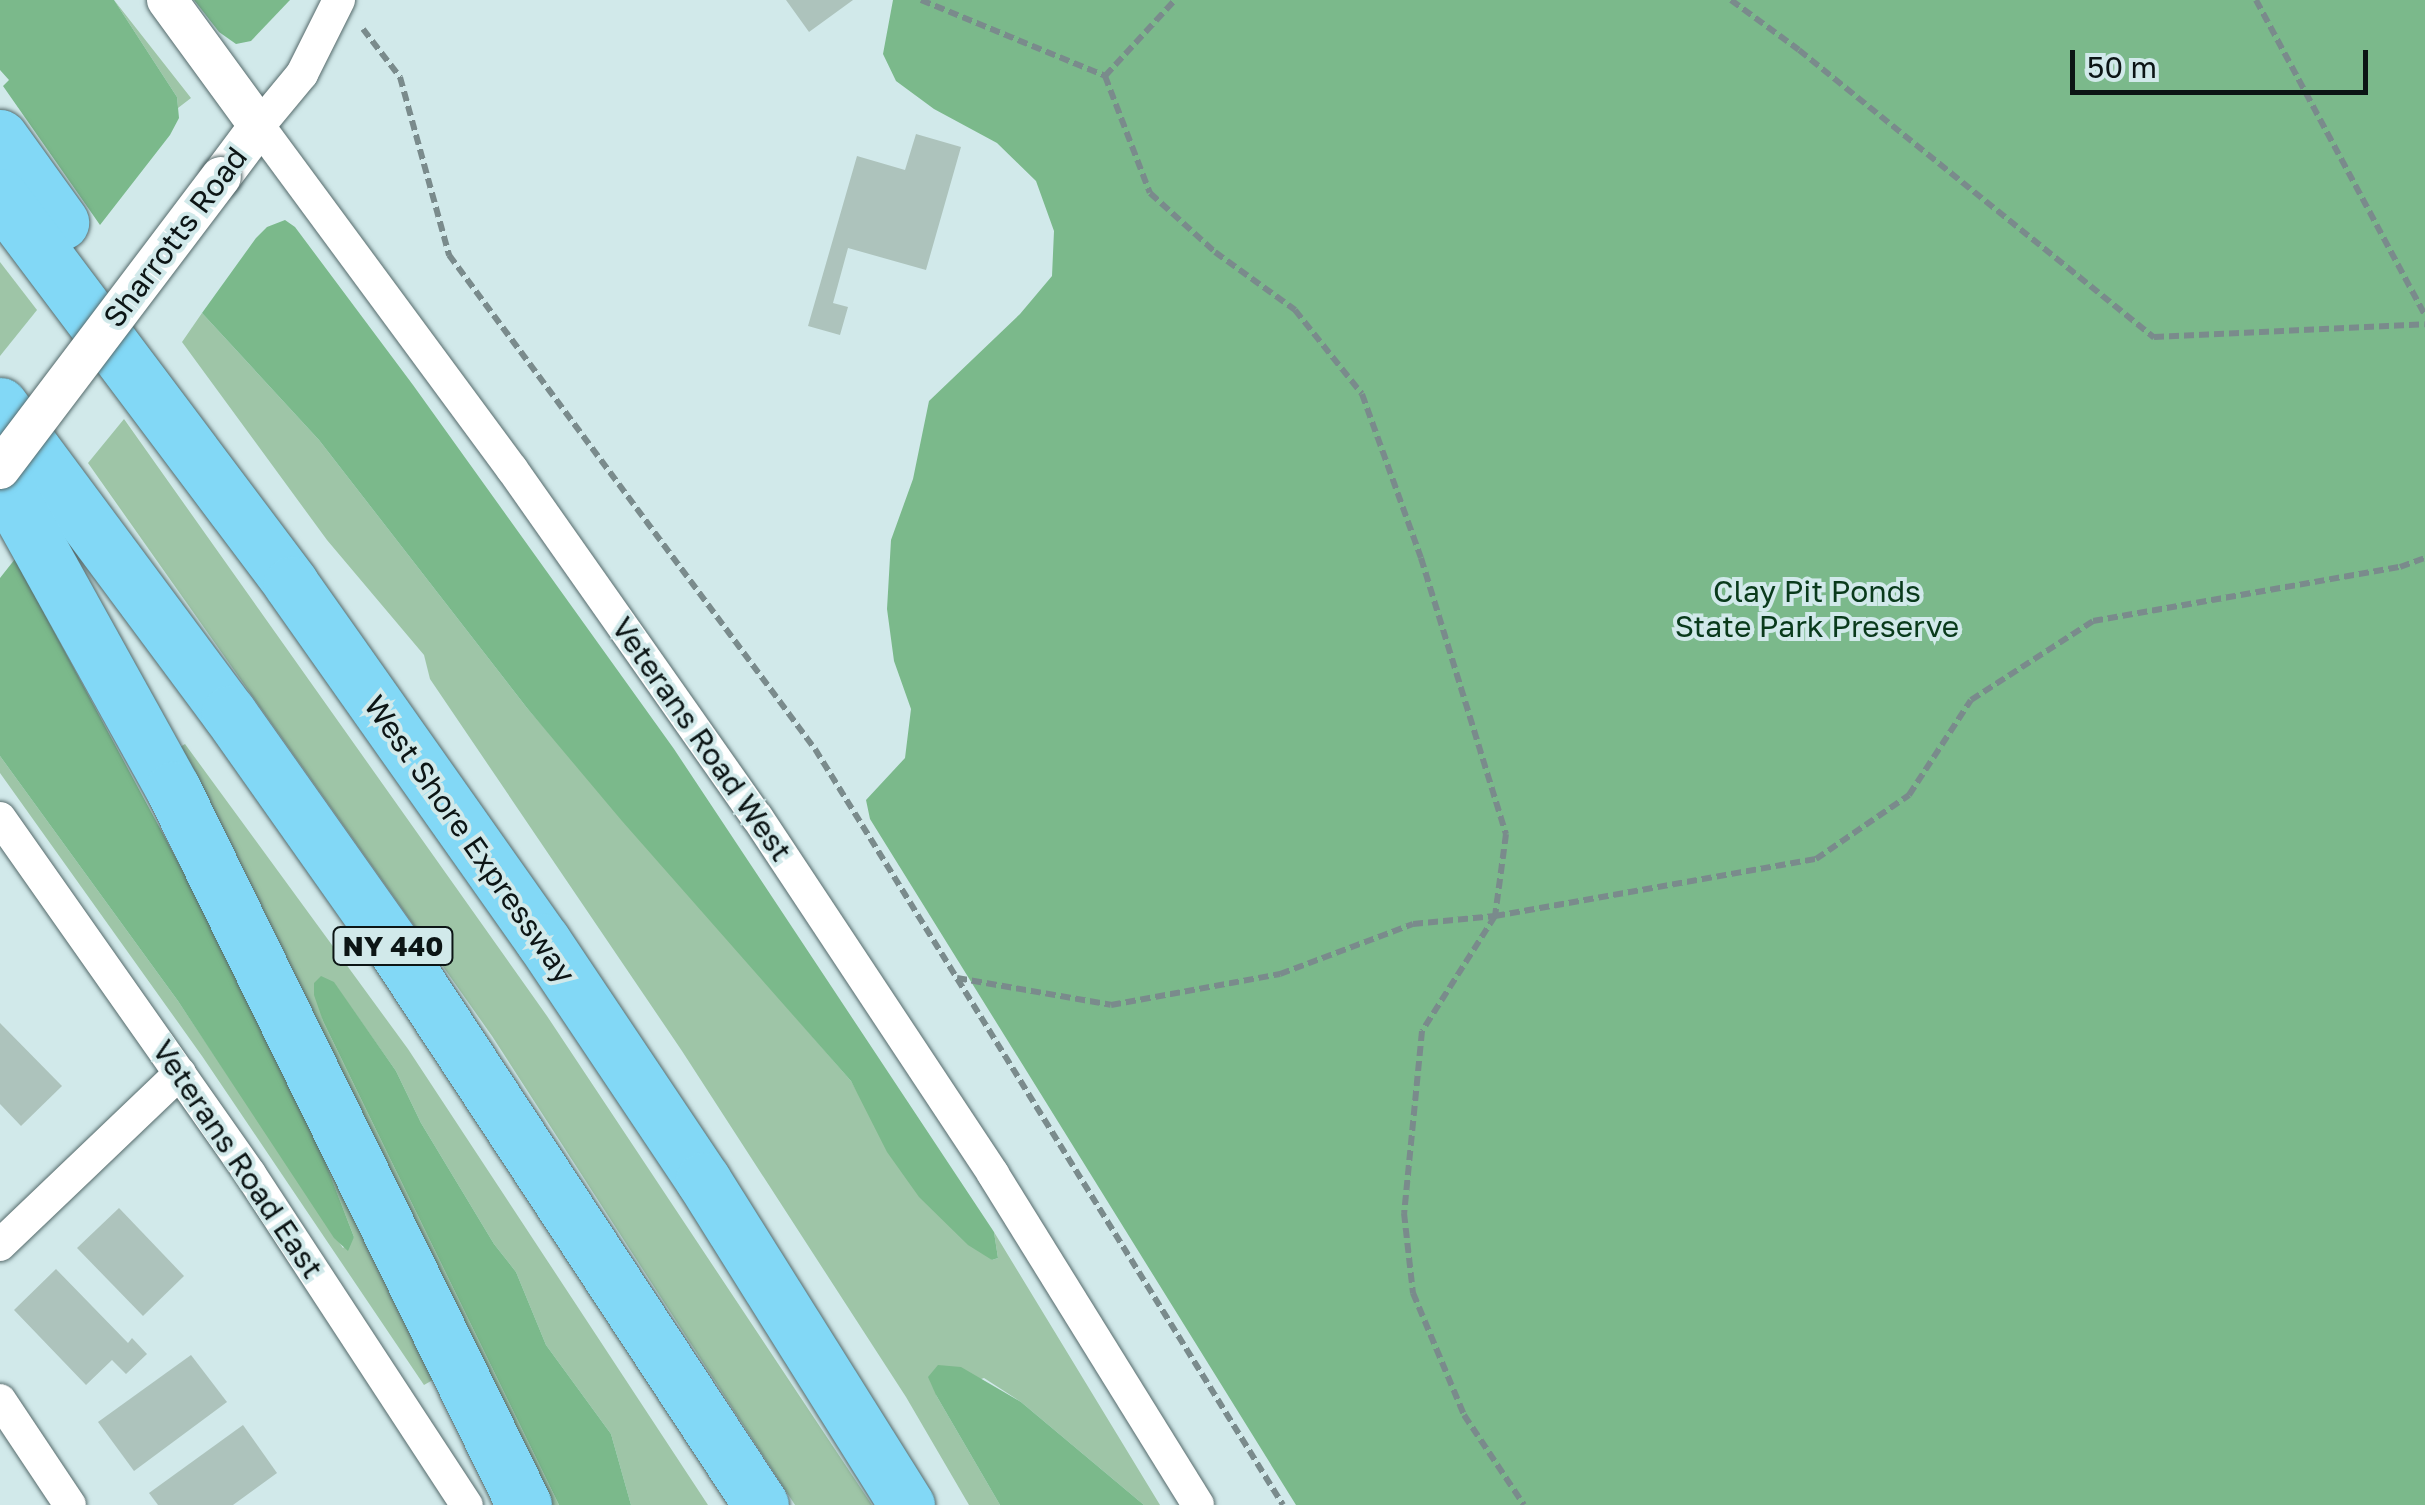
<!DOCTYPE html>
<html>
<head>
<meta charset="utf-8">
<style>
	body { margin:0 }
	#map { position:relative; width:2425px; height:1505px; overflow:hidden; background:#d1e9ea; font-family:"Golos Text",sans-serif }
	div>[style] { position:absolute }
	.green>* { inset:0; background:#9ec5a7 }
	.forest>* { inset:0; background:#7bb98b }
	.building>* { inset:0; background:#adc3bc }
	.path>* { height:6px; margin-top:-3px; transform-origin:0; background:repeating-linear-gradient(90deg,#7a8b8c 0 10px,transparent 0 15px) }
	.roads { filter:drop-shadow(0 0 2px #556a6b) drop-shadow(0 0 2px #556a6b) }
	.minor>* { height:32px; margin:-16px; padding:0 16px; transform-origin:16px; border-radius:16px; background:#fff }
	.tertiary>* { height:40px; margin:-20px; padding:0 20px; transform-origin:20px; border-radius:20px; background:#fff }
	.motorway>* { height:55px; margin:-27.5px; padding:0 27.5px; transform-origin:27.5px; border-radius:27.5px; background:#82d8f6 }
	.bridges { filter:drop-shadow(0 0 2px #556a6b) drop-shadow(0 0 2px #556a6b) }
	.tertiary-bridge>* { height:40px; margin:-20px; padding:0 20px; transform-origin:20px; border-radius:20px; background:#fff }
	span { translate:-50% -50%; white-space:nowrap; text-align:center; line-height:1.15; -webkit-text-stroke:8px #d1e9ea; paint-order:stroke }
	.shield-label span { padding:2px 8px; background:#d1e9ea; border:2px solid; border-radius:8px; -webkit-text-stroke-width:0 }
	.shield-label { font-size:28px; color:#0c1515; font-weight:700 }
	.street-label { font-size:30px; color:#0c1515 }
	.park-label { font-size:30px; color:#093a1b }
	.scale { position:absolute; left:2070px; top:50px; width:298px; height:45px; box-sizing:border-box; border:5px solid #0c1515; border-top:0; padding-left:12px; font-size:30px; line-height:35px; white-space:nowrap; color:#0c1515; -webkit-text-stroke:8px #d1e9ea; paint-order:stroke }
</style>
</head>
<body>
<div id="map">
	<div class="green">
		<div style="clip-path:polygon(114px 0,191px 98px,178px 108px,177px 97px)"></div>
		<div style="clip-path:polygon(0 262px,37px 310px,0 356px)"></div>
		<div style="clip-path:polygon(202px 313px,319px 440px,527px 708px,851px 1081px,868px 1111px,992px 1260px,998px 1258px,994px 1232px,1160px 1505px,1144px 1505px,1021px 1402px,984px 1378px,936px 1395px,1000px 1505px,969px 1505px,906px 1397px,682px 1051px,430px 679px,424px 655px,327px 540px,182px 342px)"></div>
		<div style="clip-path:polygon(124px 419px,547px 1016px,872px 1505px,795px 1505px,492px 1036px,88px 463px)"></div>
		<div style="clip-path:polygon(185px 744px,408px 1049px,708px 1505px,631px 1505px,611px 1434px,546px 1345px,516px 1272px,494px 1244px,421px 1123px,396px 1071px,334px 983px,314px 983px,323px 1021px,559px 1505px,543px 1505px,180px 747px)"></div>
		<div style="clip-path:polygon(0 756px,178px 1001px,343px 1248px,354px 1237px,288px 1067px,438px 1377px,424px 1385px,202px 1056px,0 773px)"></div>
	</div>
	<div class="forest">
		<div style="clip-path:polygon(0 0,114px 0,177px 97px,179px 118px,170px 135px,100px 225px,3px 86px,9px 80px,0 70px)"></div>
		<div style="clip-path:polygon(194px 0,290px 0,251px 41px,236px 44px,219px 32px)"></div>
		<div style="clip-path:polygon(893px 0,2425px 0,2425px 1505px,1296px 1505px,870px 819px,866px 800px,905px 758px,911px 709px,894px 661px,887px 609px,891px 540px,913px 479px,929px 401px,1020px 314px,1052px 276px,1054px 231px,1036px 181px,997px 143px,934px 109px,896px 81px,883px 54px)"></div>
		<div style="clip-path:polygon(285px 220px,295px 227px,413px 385px,674px 749px,994px 1232px,998px 1258px,992px 1260px,968px 1245px,919px 1197px,887px 1152px,851px 1081px,622px 821px,527px 708px,319px 440px,202px 313px,256px 238px,267px 227px)"></div>
		<div style="clip-path:polygon(15px 559px,288px 1066px,354px 1237px,348px 1251px,334px 1238px,178px 1001px,0 756px,0 578px)"></div>
		<div style="clip-path:polygon(321px 976px,334px 982px,396px 1071px,421px 1123px,494px 1244px,516px 1272px,546px 1345px,611px 1434px,631px 1505px,559px 1505px,323px 1021px,314px 995px,314px 983px)"></div>
		<div style="clip-path:polygon(938px 1365px,961px 1367px,1021px 1402px,1144px 1505px,1000px 1505px,936px 1395px,928px 1377px)"></div>
	</div>
	<div class="building">
		<div style="clip-path:polygon(786px 0,853px 0,809px 32px)"></div>
		<div style="clip-path:polygon(916px 134px,961px 147px,926px 270px,848px 248px,833px 303px,848px 307px,840px 335px,808px 326px,857px 156px,905px 170px)"></div>
		<div style="clip-path:polygon(0 1023px,62px 1086px,21px 1126px,0 1104px)"></div>
		<div style="clip-path:polygon(119px 1208px,184px 1276px,143px 1316px,77px 1248px)"></div>
		<div style="clip-path:polygon(56px 1269px,128px 1343px,132px 1338px,147px 1354px,126px 1374px,112px 1360px,86px 1385px,14px 1310px)"></div>
		<div style="clip-path:polygon(191px 1355px,227px 1402px,134px 1471px,98px 1422px)"></div>
		<div style="clip-path:polygon(243px 1425px,277px 1473px,233px 1505px,158px 1505px,149px 1493px)"></div>
	</div>
	<div class="path">
		<div style="left:921px;top:0;width:199px;rotate:22.4deg"></div>
		<div style="left:1105px;top:76px;width:103px;rotate:-47.4deg"></div>
		<div style="left:1731px;top:0;width:84px;rotate:36.3deg"></div>
		<div style="left:1799px;top:50px;width:457px;rotate:39deg"></div>
		<div style="left:2154px;top:337px;width:271px;rotate:-2.7deg"></div>
		<div style="left:2256px;top:0;width:357px;rotate:61.8deg"></div>
		<div style="left:363px;top:29px;width:61px;rotate:52.4deg"></div>
		<div style="left:400px;top:77px;width:185px;rotate:74.6deg"></div>
		<div style="left:449px;top:255px;width:615px;rotate:53.47deg"></div>
		<div style="left:815px;top:749px;width:889px;rotate:58.24deg"></div>
		<div style="left:1105px;top:76px;width:125px;rotate:69deg"></div>
		<div style="left:1150px;top:193px;width:88px;rotate:42.2deg"></div>
		<div style="left:1215px;top:252px;width:99px;rotate:35.9deg"></div>
		<div style="left:1295px;top:310px;width:107px;rotate:51.4deg"></div>
		<div style="left:1362px;top:394px;width:174px;rotate:70.2deg"></div>
		<div style="left:1421px;top:558px;width:289px;rotate:72.9deg"></div>
		<div style="left:1506px;top:834px;width:83px;rotate:97.6deg"></div>
		<div style="left:1495px;top:916px;width:136px;rotate:122.4deg"></div>
		<div style="left:1422px;top:1031px;width:183px;rotate:95.6deg"></div>
		<div style="left:1404px;top:1213px;width:81px;rotate:83.6deg"></div>
		<div style="left:1413px;top:1293px;width:132px;rotate:67.3deg"></div>
		<div style="left:1464px;top:1415px;width:108px;rotate:56.3deg"></div>
		<div style="left:957px;top:978px;width:156px;rotate:9.9deg"></div>
		<div style="left:1111px;top:1005px;width:172px;rotate:-10.4deg"></div>
		<div style="left:1280px;top:974px;width:142px;rotate:-20.6deg"></div>
		<div style="left:1413px;top:924px;width:82px;rotate:-5.6deg"></div>
		<div style="left:1495px;top:916px;width:326px;rotate:-10.1deg"></div>
		<div style="left:1816px;top:859px;width:113px;rotate:-34.5deg"></div>
		<div style="left:1909px;top:795px;width:113px;rotate:-56.9deg"></div>
		<div style="left:1971px;top:700px;width:145px;rotate:-32.9deg"></div>
		<div style="left:2093px;top:621px;width:312px;rotate:-10deg"></div>
		<div style="left:2400px;top:567px;width:27px;rotate:-20deg"></div>
	</div>
	<div class="roads">
		<div class="minor">
			<div style="left:339px;top:0;width:83px;rotate:116.6deg"></div>
			<div style="left:302px;top:74px;width:67px;rotate:129.6deg"></div>
			<div style="left:259px;top:126px;width:426px;rotate:53.6deg"></div>
			<div style="left:512px;top:469px;width:426px;rotate:54.9deg"></div>
			<div style="left:757px;top:817px;width:428px;rotate:56.5deg"></div>
			<div style="left:993px;top:1174px;width:389px;rotate:58.2deg"></div>
			<div style="left:0;top:818px;width:435px;rotate:54.9deg"></div>
			<div style="left:250px;top:1174px;width:396px;rotate:56.8deg"></div>
			<div style="left:0;top:1245px;width:249px;rotate:-43.7deg"></div>
			<div style="left:0;top:1400px;width:126px;rotate:56.3deg"></div>
		</div>
		<div class="tertiary">
			<div style="left:167px;top:0;width:156px;rotate:53.9deg"></div>
			<div style="left:259px;top:126px;width:64px;rotate:126.7deg"></div>
		</div>
		<div class="motorway">
			<div style="left:0;top:137px;width:105px;rotate:54.3deg"></div>
			<div style="left:0;top:196px;width:485px;rotate:53.1deg"></div>
			<div style="left:291px;top:584px;width:437px;rotate:54.8deg"></div>
			<div style="left:543px;top:941px;width:288px;rotate:56.2deg"></div>
			<div style="left:703px;top:1180px;width:384px;rotate:57.9deg"></div>
			<div style="left:0;top:405px;width:384px;rotate:53.4deg"></div>
			<div style="left:229px;top:713px;width:290px;rotate:54.8deg"></div>
			<div style="left:396px;top:950px;width:664px;rotate:56.67deg"></div>
			<div style="left:0;top:477px;width:357px;rotate:61deg"></div>
			<div style="left:173px;top:789px;width:797px;rotate:63.88deg"></div>
		</div>
	</div>
	<div class="bridges">
		<div class="tertiary-bridge">
			<div style="left:0;top:469px;width:366px;rotate:-52.9deg"></div>
		</div>
	</div>
	<div class="shield-label">
		<span style="left:393px;top:946px">NY 440</span>
	</div>
	<div class="street-label">
		<span style="left:175px;top:237px;rotate:-53deg">Sharrotts Road</span>
		<span style="left:702px;top:739px;rotate:55deg">Veterans Road West</span>
		<span style="left:470px;top:839px;rotate:55deg">West Shore Expressway</span>
		<span style="left:238px;top:1159px;rotate:56deg">Veterans Road East</span>
	</div>
	<div class="park-label">
		<span style="left:1817px;top:608px">Clay Pit Ponds<br>State Park Preserve</span>
	</div>
	<div class="scale">50 m</div>
</div>
</body>
</html>
